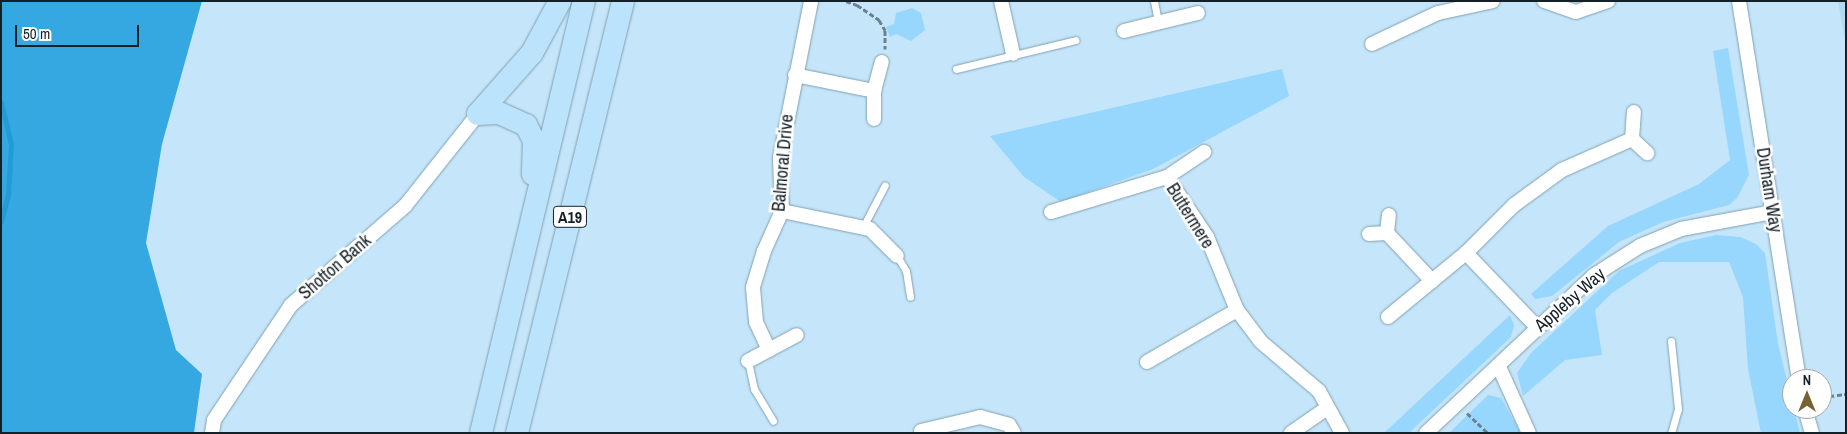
<!DOCTYPE html>
<html>
<head>
<meta charset="utf-8">
<style>
	body { margin:0 }
	#map { position:relative; width:1847px; height:434px; overflow:hidden; background:#c5e6fa; font-family:"Archivo Narrow",sans-serif }
	div>[style] { position:absolute }
	.built>* { inset:0; background:#b2daf3 }
	.green>* { inset:0; background:#97d6fd }
	.forest>* { inset:0; background:#36a8e1 }
	.stream>* { height:5px; margin:-2.5px; padding:0 2.5px; transform-origin:2.5px; border-radius:2.5px; background:#239bd3 }
	.path>* { height:3px; margin-top:-1.5px; transform-origin:0; background:repeating-linear-gradient(90deg,#6b818e 0 5px,transparent 0 7.5px) }
	.roads { filter:drop-shadow(0 0 1px #81a0b2) drop-shadow(0 0 1px #81a0b2) }
	.service>* { height:7px; margin:-3.5px; padding:0 3.5px; transform-origin:3.5px; border-radius:3.5px; background:#fff }
	.minor>* { height:14px; margin:-7px; padding:0 7px; transform-origin:7px; border-radius:7px; background:#fff }
	.trunk>* { height:22px; margin:-11px; padding:0 11px; transform-origin:11px; border-radius:11px; background:#bbe4fc }
	span { translate:-50% -50%; white-space:nowrap; text-align:center; line-height:1.15; -webkit-text-stroke:5px #fff; paint-order:stroke }
	.shield-label span { padding:1px 4px; background:#fff; border:1px solid; border-radius:4px; -webkit-text-stroke-width:0 }
	.shield-label { font-size:16px; color:#142027; font-weight:700 }
	.street-label { font-size:18px; color:#142027 }
	.frame { position:absolute; inset:0; border:2px solid #142027; pointer-events:none }
	.north { position:absolute; left:1782px; top:369px; width:50px; height:50px; box-sizing:border-box; background:#fff; border:1px solid #a1a6a9; border-radius:50%; rotate:0deg; font-size:14px; font-weight:700; line-height:20px; text-align:center; color:#142027 }
	.north::after { content:''; display:block; margin:auto; width:18px; height:22px; background:#786232; clip-path:polygon(50% 0,100% 100%,50% 72%,0 100%) }
	.scale { position:absolute; left:15px; top:25px; width:124px; height:22px; box-sizing:border-box; border:2px solid #142027; border-top:0; padding-left:6px; font-size:15px; line-height:18px; white-space:nowrap; color:#142027; -webkit-text-stroke:4px #fff; paint-order:stroke }
</style>
</head>
<body>
<div id="map">
	<div class="built">
		<div style="clip-path:polygon(1838px 1px,1846px 1px,1846px 47px)"></div>
	</div>
	<div class="green">
		<div style="clip-path:polygon(912px 8px,921px 13px,925px 30px,911px 41px,896px 34px,890px 37px,886px 27px,894px 24px,896px 13px)"></div>
		<div style="clip-path:polygon(1728px 48px,1749px 175px,1737px 198px,1729px 205px,1663px 222px,1619px 242px,1552px 296px,1535px 299px,1531px 294px,1608px 226px,1699px 184px,1730px 160px,1713px 51px)"></div>
		<div style="clip-path:polygon(1282px 69px,1289px 96px,1153px 169px,1061px 202px,1024px 177px,990px 136px)"></div>
		<div style="clip-path:polygon(1716px 235px,1740px 237px,1756px 244px,1765px 253px,1778px 344px,1800px 433px,1761px 433px,1748px 369px,1743px 297px,1729px 262px,1659px 262px,1612px 293px,1595px 310px,1602px 355px,1565px 360px,1523px 396px,1517px 373px,1531px 353px,1619px 271px,1680px 243px)"></div>
		<div style="clip-path:polygon(1510px 315px,1514px 325px,1511px 337px,1409px 433px,1384px 433px)"></div>
		<div style="clip-path:polygon(1488px 395px,1501px 398px,1521px 433px,1449px 433px)"></div>
	</div>
	<div class="forest">
		<div style="clip-path:polygon(1px 1px,202px 1px,162px 144px,146px 243px,176px 350px,202px 374px,194px 433px,1px 433px)"></div>
	</div>
	<div class="stream">
		<div style="left:1px;top:102px;width:43px;rotate:76.6deg"></div>
		<div style="left:11px;top:144px;width:51px;rotate:93.4deg"></div>
		<div style="left:8px;top:195px;width:28px;rotate:105deg"></div>
	</div>
	<div class="path">
		<div style="left:846px;top:1px;width:12px;rotate:20deg"></div>
		<div style="left:857px;top:5px;width:27px;rotate:34deg"></div>
		<div style="left:879px;top:20px;width:12px;rotate:59deg"></div>
		<div style="left:885px;top:30px;width:19px;rotate:90deg"></div>
		<div style="left:1822px;top:397px;width:24px;rotate:-7deg"></div>
		<div style="left:1467px;top:413px;width:29px;rotate:44deg"></div>
	</div>
	<div class="roads">
		<div class="service">
			<div style="left:1154px;top:1px;width:21px;rotate:79deg"></div>
			<div style="left:956px;top:69px;width:123px;rotate:-13.6deg"></div>
			<div style="left:863px;top:227px;width:47px;rotate:-62.4deg"></div>
			<div style="left:897px;top:256px;width:17px;rotate:59deg"></div>
			<div style="left:906px;top:271px;width:26px;rotate:81deg"></div>
			<div style="left:1671px;top:341px;width:68px;rotate:84.1deg"></div>
			<div style="left:1678px;top:409px;width:25px;rotate:106deg"></div>
			<div style="left:748px;top:361px;width:29px;rotate:78deg"></div>
			<div style="left:754px;top:389px;width:37px;rotate:59deg"></div>
		</div>
		<div class="minor">
			<div style="left:1001px;top:1px;width:54px;rotate:77.2deg"></div>
			<div style="left:1544px;top:1px;width:34px;rotate:19deg"></div>
			<div style="left:1576px;top:12px;width:34px;rotate:-19deg"></div>
			<div style="left:1739px;top:1px;width:383px;rotate:81deg"></div>
			<div style="left:1124px;top:31px;width:76px;rotate:-13.7deg"></div>
			<div style="left:1372px;top:44px;width:73px;rotate:-25.2deg"></div>
			<div style="left:1438px;top:13px;width:56px;rotate:-12.3deg"></div>
			<div style="left:795px;top:75px;width:81px;rotate:11.4deg"></div>
			<div style="left:874px;top:119px;width:28px;rotate:-90deg"></div>
			<div style="left:874px;top:91px;width:30px;rotate:-75deg"></div>
			<div style="left:1632px;top:139px;width:21px;rotate:43deg"></div>
			<div style="left:1167px;top:177px;width:45px;rotate:-34deg"></div>
			<div style="left:782px;top:211px;width:90px;rotate:11.6deg"></div>
			<div style="left:870px;top:229px;width:38px;rotate:45deg"></div>
			<div style="left:1051px;top:212px;width:121px;rotate:-16.8deg"></div>
			<div style="left:1167px;top:177px;width:72px;rotate:56.3deg"></div>
			<div style="left:1207px;top:237px;width:79px;rotate:67.7deg"></div>
			<div style="left:1237px;top:310px;width:39px;rotate:53deg"></div>
			<div style="left:1260px;top:341px;width:77px;rotate:40.3deg"></div>
			<div style="left:1319px;top:391px;width:48px;rotate:61.3deg"></div>
			<div style="left:1387px;top:233px;width:18px;rotate:-84deg"></div>
			<div style="left:1369px;top:234px;width:18px;rotate:-3deg"></div>
			<div style="left:1387px;top:233px;width:66px;rotate:46.8deg"></div>
			<div style="left:1466px;top:253px;width:103px;rotate:46.2deg"></div>
			<div style="left:1388px;top:317px;width:101px;rotate:-39.4deg"></div>
			<div style="left:1466px;top:253px;width:68px;rotate:-45deg"></div>
			<div style="left:1514px;top:205px;width:59px;rotate:-36.1deg"></div>
			<div style="left:1562px;top:170px;width:77px;rotate:-23.9deg"></div>
			<div style="left:1632px;top:139px;width:27px;rotate:-86deg"></div>
			<div style="left:769px;top:350px;width:31px;rotate:-115deg"></div>
			<div style="left:756px;top:322px;width:35px;rotate:-95deg"></div>
			<div style="left:753px;top:287px;width:38px;rotate:-73deg"></div>
			<div style="left:764px;top:251px;width:44px;rotate:-65.8deg"></div>
			<div style="left:782px;top:211px;width:53px;rotate:-92.2deg"></div>
			<div style="left:780px;top:158px;width:160px;rotate:-78.8deg"></div>
			<div style="left:748px;top:361px;width:55px;rotate:-28deg"></div>
			<div style="left:1147px;top:362px;width:104px;rotate:-30deg"></div>
			<div style="left:1499px;top:367px;width:72px;rotate:65.6deg"></div>
			<div style="left:1805px;top:409px;width:25px;rotate:74deg"></div>
			<div style="left:921px;top:431px;width:61px;rotate:-13.3deg"></div>
			<div style="left:980px;top:417px;width:30px;rotate:15deg"></div>
			<div style="left:1009px;top:425px;width:9px;rotate:58deg"></div>
			<div style="left:212px;top:433px;width:13px;rotate:-81deg"></div>
			<div style="left:214px;top:420px;width:138px;rotate:-56.2deg"></div>
			<div style="left:291px;top:305px;width:151px;rotate:-41deg"></div>
			<div style="left:405px;top:206px;width:117px;rotate:-51.6deg"></div>
			<div style="left:1291px;top:433px;width:44px;rotate:-34.8deg"></div>
			<div style="left:1426px;top:433px;width:229px;rotate:-43.2deg"></div>
			<div style="left:1593px;top:276px;width:56px;rotate:-32.6deg"></div>
			<div style="left:1640px;top:246px;width:44px;rotate:-22.5deg"></div>
			<div style="left:1681px;top:229px;width:94px;rotate:-10.5deg"></div>
		</div>
		<div class="trunk">
			<div style="left:478px;top:114px;width:21px;rotate:-3deg"></div>
			<div style="left:499px;top:113px;width:30px;rotate:24deg"></div>
			<div style="left:526px;top:125px;width:18px;rotate:63deg"></div>
			<div style="left:534px;top:141px;width:33px;rotate:92deg"></div>
			<div style="left:478px;top:114px;width:81px;rotate:-48.5deg"></div>
			<div style="left:532px;top:53px;width:59px;rotate:-61.7deg"></div>
			<div style="left:481px;top:433px;width:444px;rotate:-76.6deg"></div>
			<div style="left:517px;top:433px;width:445px;rotate:-76.2deg"></div>
		</div>
	</div>
	<div class="shield-label">
		<span style="left:570px;top:217px">A19</span>
	</div>
	<div class="street-label">
		<span style="left:783px;top:163px;rotate:-85deg">Balmoral Drive</span>
		<span style="left:1769px;top:190px;rotate:81deg">Durham Way</span>
		<span style="left:1190px;top:216px;rotate:58deg">Buttermere</span>
		<span style="left:335px;top:267px;rotate:-41deg">Shotton Bank</span>
		<span style="left:1570px;top:300px;rotate:-41deg">Appleby Way</span>
	</div>
	<div class="frame"></div>
	<div class="north">N</div>
	<div class="scale">50 m</div>
</div>
</body>
</html>
